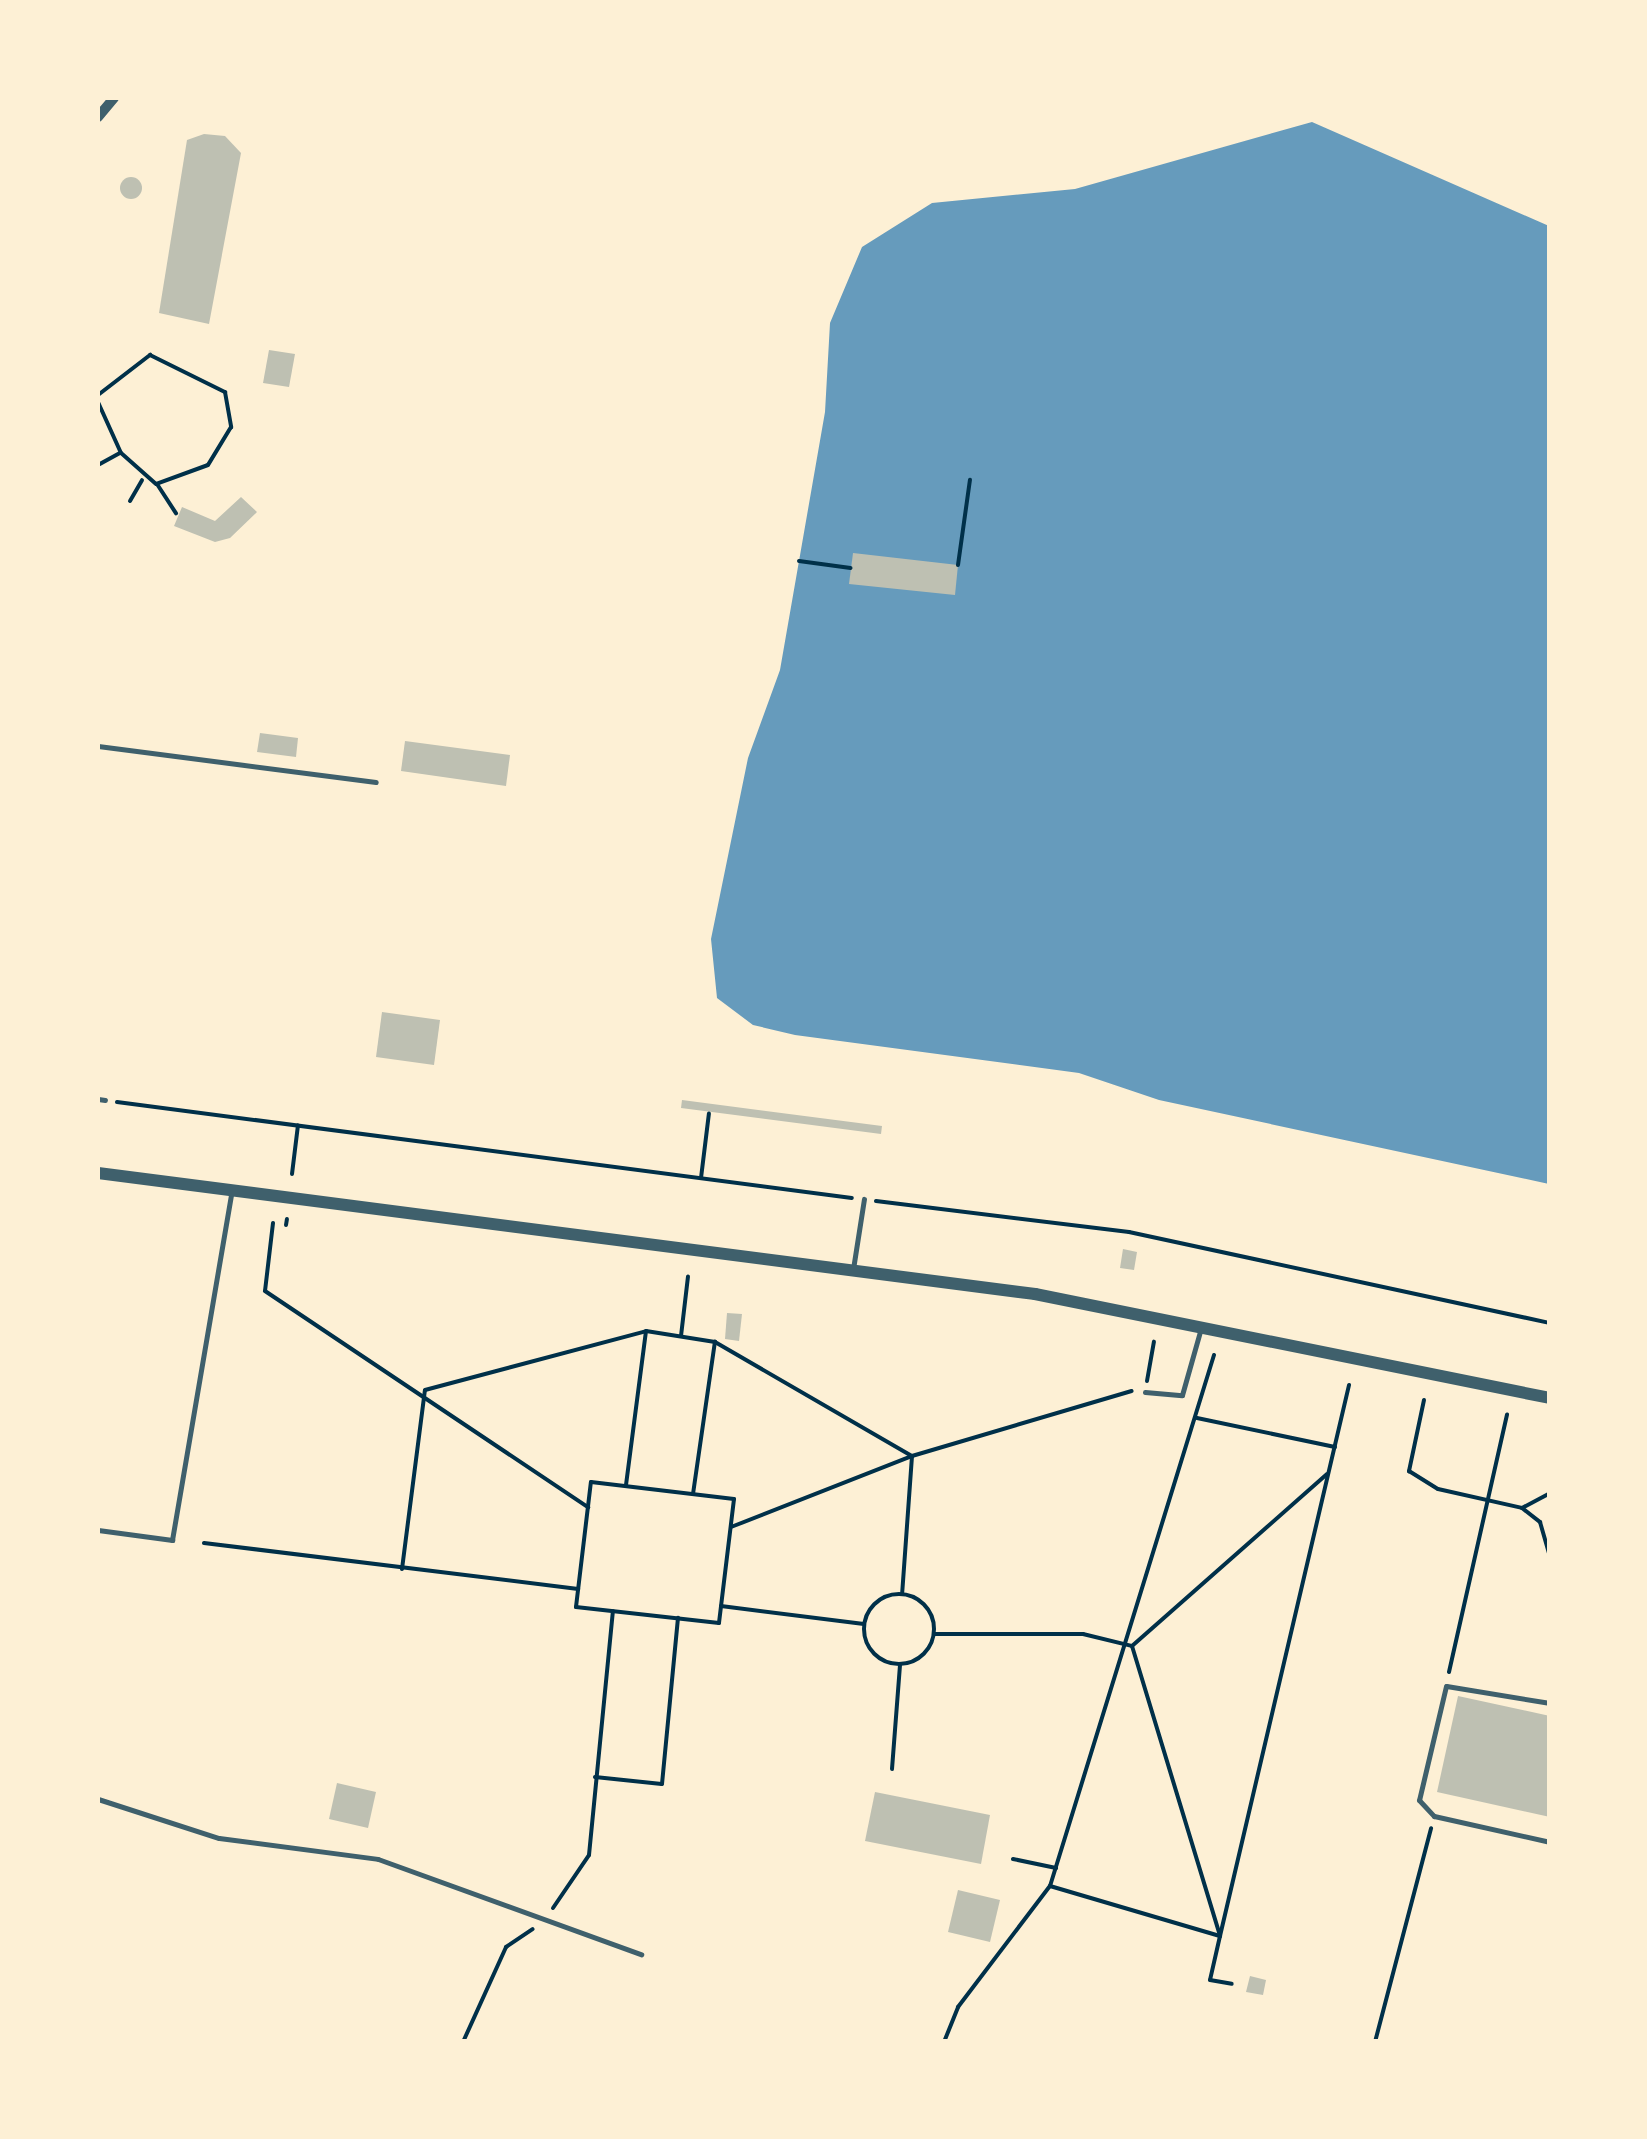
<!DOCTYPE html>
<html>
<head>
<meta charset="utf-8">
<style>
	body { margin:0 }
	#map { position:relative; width:1647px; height:2139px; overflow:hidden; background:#fdf0d5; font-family:"IBM Plex Sans",sans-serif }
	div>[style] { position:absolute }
	.water>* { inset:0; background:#669bbc }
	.building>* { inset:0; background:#bec0b2 }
	.round { border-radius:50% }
	.path>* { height:4px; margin:-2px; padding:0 2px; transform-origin:2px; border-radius:2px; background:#003049 }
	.path>.ring { margin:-2px; padding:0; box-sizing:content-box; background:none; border:4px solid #003049; border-radius:50% }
	.service>* { height:5px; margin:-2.5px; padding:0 2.5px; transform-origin:2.5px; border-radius:2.5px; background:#3f606c }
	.minor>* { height:10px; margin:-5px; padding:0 5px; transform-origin:5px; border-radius:5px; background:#3f606c }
	.tertiary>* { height:12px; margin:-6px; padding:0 6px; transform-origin:6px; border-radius:6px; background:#3f606c }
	span { translate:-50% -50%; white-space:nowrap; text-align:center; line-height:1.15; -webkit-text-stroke:8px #fdf0d5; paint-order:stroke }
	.frame { position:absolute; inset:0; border:100px solid #fdf0d5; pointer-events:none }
</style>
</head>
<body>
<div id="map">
	<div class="water">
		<div style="clip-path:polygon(1312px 122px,1549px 226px,1549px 1184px,1159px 1100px,1079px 1073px,795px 1035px,753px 1025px,717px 998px,711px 939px,748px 758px,780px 670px,825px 412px,830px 323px,862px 247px,932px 203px,1075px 189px)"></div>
	</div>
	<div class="building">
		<div style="clip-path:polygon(204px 134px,225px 136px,241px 153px,209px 324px,159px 313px,187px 140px)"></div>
		<div class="round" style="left:120px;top:177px;width:22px;height:22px"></div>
		<div style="clip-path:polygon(269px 350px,295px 354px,289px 387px,263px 383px)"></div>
		<div style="clip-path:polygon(241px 497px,257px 512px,230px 538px,215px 542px,174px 526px,182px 507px,215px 521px)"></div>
		<div style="clip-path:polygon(853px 553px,958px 565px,955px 595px,849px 584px)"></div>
		<div style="clip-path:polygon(260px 733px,298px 738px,296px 757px,257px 752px)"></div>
		<div style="clip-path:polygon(405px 741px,510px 755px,506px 786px,401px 771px)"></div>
		<div style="clip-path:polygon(382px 1012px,440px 1020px,434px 1065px,376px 1057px)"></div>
		<div style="clip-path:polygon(682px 1100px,882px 1126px,881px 1134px,681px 1108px)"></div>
		<div style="clip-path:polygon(1123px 1249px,1137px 1252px,1134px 1270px,1120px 1268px)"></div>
		<div style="clip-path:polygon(727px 1313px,742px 1314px,739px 1341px,725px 1339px)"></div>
		<div style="clip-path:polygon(1458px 1696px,1550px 1716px,1550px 1817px,1437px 1792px)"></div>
		<div style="clip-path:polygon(337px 1783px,376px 1792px,368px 1828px,329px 1819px)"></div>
		<div style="clip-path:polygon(875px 1792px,990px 1815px,981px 1864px,865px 1841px)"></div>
		<div style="clip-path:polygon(958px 1890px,1000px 1900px,990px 1942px,948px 1932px)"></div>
		<div style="clip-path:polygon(1250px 1976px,1266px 1980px,1263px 1995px,1246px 1992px)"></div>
	</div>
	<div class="path">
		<div style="left:98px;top:395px;width:66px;rotate:-37.6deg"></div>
		<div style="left:150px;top:355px;width:84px;rotate:26.3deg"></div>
		<div style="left:225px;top:392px;width:36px;rotate:80deg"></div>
		<div style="left:231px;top:427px;width:44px;rotate:121.2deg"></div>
		<div style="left:208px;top:465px;width:55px;rotate:159.9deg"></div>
		<div style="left:156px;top:484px;width:47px;rotate:-138.5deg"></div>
		<div style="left:121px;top:453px;width:56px;rotate:-114.3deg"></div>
		<div style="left:98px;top:465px;width:25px;rotate:-29deg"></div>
		<div style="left:157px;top:484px;width:35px;rotate:57deg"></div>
		<div style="left:130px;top:501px;width:24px;rotate:-60deg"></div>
		<div style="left:799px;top:561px;width:52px;rotate:7.7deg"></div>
		<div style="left:958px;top:565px;width:86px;rotate:-82deg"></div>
		<div style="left:117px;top:1102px;width:741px;rotate:7.44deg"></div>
		<div style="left:292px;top:1174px;width:49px;rotate:-83deg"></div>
		<div style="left:701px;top:1178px;width:65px;rotate:-83deg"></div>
		<div style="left:876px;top:1201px;width:255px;rotate:7deg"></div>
		<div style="left:1129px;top:1232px;width:431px;rotate:12.2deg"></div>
		<div style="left:273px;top:1223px;width:68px;rotate:96.7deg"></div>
		<div style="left:265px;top:1291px;width:389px;rotate:33.8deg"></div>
		<div style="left:286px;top:1225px;width:6px;rotate:-81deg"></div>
		<div style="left:681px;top:1336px;width:60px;rotate:-83.3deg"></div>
		<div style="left:1214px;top:1355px;width:556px;rotate:107.16deg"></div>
		<div style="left:1050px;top:1886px;width:177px;rotate:16.4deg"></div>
		<div style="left:1220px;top:1936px;width:566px;rotate:-76.82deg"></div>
		<div style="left:1147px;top:1381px;width:40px;rotate:-80deg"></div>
		<div style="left:1424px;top:1400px;width:73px;rotate:101.9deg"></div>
		<div style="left:1409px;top:1471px;width:34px;rotate:32deg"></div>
		<div style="left:1438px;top:1489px;width:86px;rotate:12.7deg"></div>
		<div style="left:1522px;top:1508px;width:23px;rotate:38deg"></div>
		<div style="left:1540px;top:1522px;width:37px;rotate:74deg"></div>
		<div style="left:1197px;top:1418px;width:141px;rotate:11.9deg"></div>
		<div style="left:591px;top:1482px;width:144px;rotate:6.8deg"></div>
		<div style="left:734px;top:1499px;width:125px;rotate:96.9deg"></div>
		<div style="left:719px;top:1623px;width:144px;rotate:-173.6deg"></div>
		<div style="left:576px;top:1607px;width:126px;rotate:-83.2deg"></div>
		<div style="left:626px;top:1485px;width:155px;rotate:-82.6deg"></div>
		<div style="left:693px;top:1494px;width:154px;rotate:-81.8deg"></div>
		<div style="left:1522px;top:1508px;width:32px;rotate:-28deg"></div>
		<div style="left:731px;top:1527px;width:194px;rotate:-21.4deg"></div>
		<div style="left:912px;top:1456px;width:229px;rotate:-16.5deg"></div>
		<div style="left:204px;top:1543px;width:377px;rotate:7deg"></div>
		<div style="left:402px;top:1569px;width:180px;rotate:-82.7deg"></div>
		<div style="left:425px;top:1390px;width:229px;rotate:-14.9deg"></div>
		<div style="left:646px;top:1331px;width:70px;rotate:9.1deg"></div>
		<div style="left:715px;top:1342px;width:228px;rotate:30.1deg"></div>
		<div style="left:912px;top:1456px;width:138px;rotate:94.1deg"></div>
		<div class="ring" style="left:864px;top:1594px;width:66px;height:66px"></div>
		<div style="left:721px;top:1606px;width:144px;rotate:7.2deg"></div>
		<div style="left:935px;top:1634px;width:148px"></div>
		<div style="left:1083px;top:1634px;width:50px;rotate:13.8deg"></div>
		<div style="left:1132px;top:1646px;width:303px;rotate:73.1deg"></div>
		<div style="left:1220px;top:1936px;width:45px;rotate:102.8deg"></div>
		<div style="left:1210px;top:1980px;width:22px;rotate:10deg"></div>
		<div style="left:1132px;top:1646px;width:260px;rotate:-41.4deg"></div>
		<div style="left:1449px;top:1672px;width:264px;rotate:-77.3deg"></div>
		<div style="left:892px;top:1769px;width:104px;rotate:-85.6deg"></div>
		<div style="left:595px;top:1777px;width:67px;rotate:6deg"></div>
		<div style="left:662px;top:1784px;width:167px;rotate:-84.5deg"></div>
		<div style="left:1013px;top:1859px;width:44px;rotate:11.8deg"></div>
		<div style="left:553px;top:1908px;width:64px;rotate:-55.8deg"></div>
		<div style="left:589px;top:1855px;width:245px;rotate:-84.4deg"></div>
		<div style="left:463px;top:2042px;width:104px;rotate:-65.6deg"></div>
		<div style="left:506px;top:1947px;width:32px;rotate:-34deg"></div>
		<div style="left:944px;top:2042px;width:38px;rotate:-68deg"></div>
		<div style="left:958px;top:2007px;width:152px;rotate:-52.8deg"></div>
		<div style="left:1375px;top:2042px;width:221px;rotate:-75.3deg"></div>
	</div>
	<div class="service">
		<div style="left:98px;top:746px;width:280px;rotate:7.4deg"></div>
		<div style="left:98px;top:1099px;width:7px;rotate:8deg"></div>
		<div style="left:853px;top:1269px;width:71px;rotate:-81.1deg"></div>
		<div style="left:1145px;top:1392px;width:37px;rotate:5deg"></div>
		<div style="left:1182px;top:1395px;width:70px;rotate:-74.2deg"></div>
		<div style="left:98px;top:1530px;width:75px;rotate:7.7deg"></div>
		<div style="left:172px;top:1540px;width:351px;rotate:-80.3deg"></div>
		<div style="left:1550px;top:1703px;width:105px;rotate:-170.7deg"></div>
		<div style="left:1446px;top:1686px;width:117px;rotate:103.3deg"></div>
		<div style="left:1419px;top:1800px;width:22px;rotate:47deg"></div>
		<div style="left:1434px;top:1816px;width:119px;rotate:12.6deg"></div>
		<div style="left:98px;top:1799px;width:127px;rotate:17.9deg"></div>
		<div style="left:219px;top:1838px;width:160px;rotate:7.5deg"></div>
		<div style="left:378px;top:1859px;width:280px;rotate:19.9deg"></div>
	</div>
	<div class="minor">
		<div style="left:98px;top:117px;width:25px;rotate:-50deg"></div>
	</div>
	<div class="tertiary">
		<div style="left:98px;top:1173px;width:945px;rotate:7.36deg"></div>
		<div style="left:1035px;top:1294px;width:525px;rotate:11.42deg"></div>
	</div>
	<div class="frame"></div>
</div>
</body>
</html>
